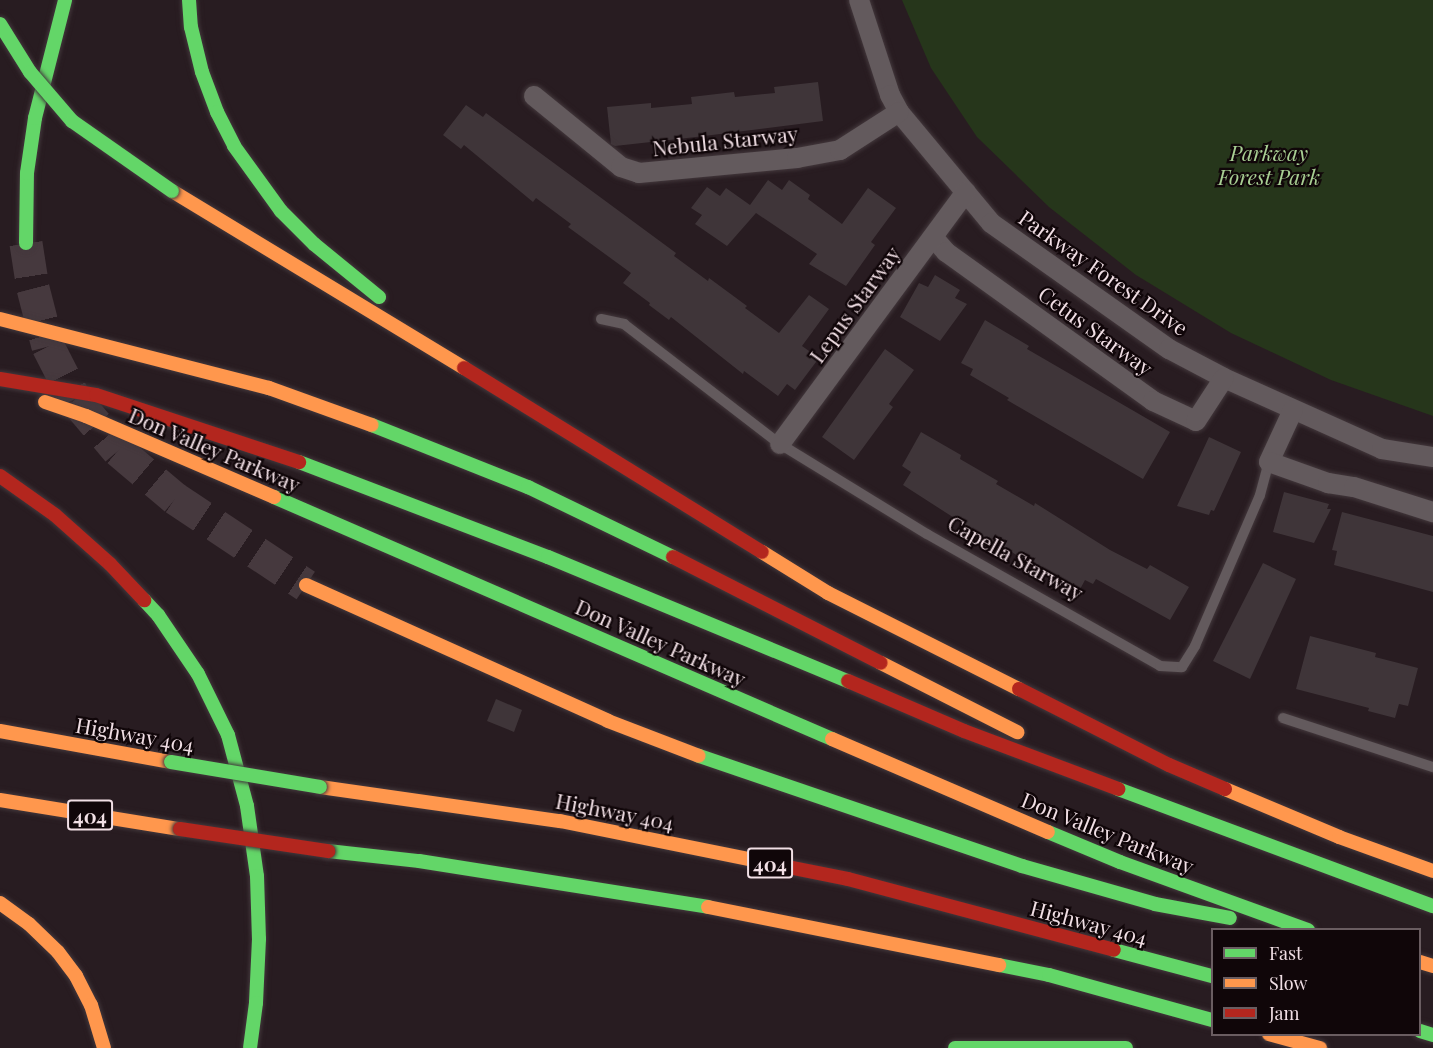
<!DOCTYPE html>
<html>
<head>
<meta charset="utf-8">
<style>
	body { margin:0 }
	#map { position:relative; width:1433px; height:1048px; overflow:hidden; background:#281c21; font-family:"Playfair Display",serif }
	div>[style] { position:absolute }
	.green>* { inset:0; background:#26361b }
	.building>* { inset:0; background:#3f3539 }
	.highway-tunnel>* { height:33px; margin-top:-16.5px; transform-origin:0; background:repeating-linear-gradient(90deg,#46393e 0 33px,transparent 0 49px) }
	.roads { filter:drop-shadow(0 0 2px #43383c) drop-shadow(0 0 2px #43383c) }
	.lane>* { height:10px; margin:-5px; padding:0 5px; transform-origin:5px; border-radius:5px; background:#635a5d }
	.street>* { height:20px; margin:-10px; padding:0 10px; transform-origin:10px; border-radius:10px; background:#635a5d }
	.fast>* { height:14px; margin:-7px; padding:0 7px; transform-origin:7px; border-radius:7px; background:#63d668 }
	.slow>* { height:14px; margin:-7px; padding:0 7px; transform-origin:7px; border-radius:7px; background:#ff974d }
	.jam>* { height:14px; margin:-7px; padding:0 7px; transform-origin:7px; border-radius:7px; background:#b3261e }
	.bridges { filter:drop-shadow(0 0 2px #43383c) drop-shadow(0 0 2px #43383c) }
	.fast-bridge>* { height:14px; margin:-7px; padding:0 7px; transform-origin:7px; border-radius:7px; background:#63d668 }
	.jam-bridge>* { height:14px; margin:-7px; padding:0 7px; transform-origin:7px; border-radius:7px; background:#b3261e }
	span { translate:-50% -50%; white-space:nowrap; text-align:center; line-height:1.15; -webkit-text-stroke:4.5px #100609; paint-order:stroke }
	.shield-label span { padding:2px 4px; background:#100609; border:2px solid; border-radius:4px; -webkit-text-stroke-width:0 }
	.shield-label { font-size:20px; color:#f1dfe5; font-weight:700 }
	.street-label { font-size:21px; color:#f1dfe5 }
	.park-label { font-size:21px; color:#a8cf93; font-style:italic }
	.legend { position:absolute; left:1211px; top:928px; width:210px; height:108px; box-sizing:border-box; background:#100609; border:2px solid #6a5d61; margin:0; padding:8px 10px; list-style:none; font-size:18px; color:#f1dfe5 }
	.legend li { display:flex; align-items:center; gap:12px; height:30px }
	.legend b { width:30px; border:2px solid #6a5d61 }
</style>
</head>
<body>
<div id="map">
	<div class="green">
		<div style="clip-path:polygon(902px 0,1433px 0,1433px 416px,1331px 380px,1231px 333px,1136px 275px,1049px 207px,977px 137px,931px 68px)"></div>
	</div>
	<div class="building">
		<div style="clip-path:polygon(818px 82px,823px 121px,696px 137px,615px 146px,611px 144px,607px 107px,651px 103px,651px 108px,692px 104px,691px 97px,734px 92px,735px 97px,775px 93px,774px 87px)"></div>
		<div style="clip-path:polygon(466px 105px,483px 117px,486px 113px,676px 253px,674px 256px,708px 281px,709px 278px,747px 306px,745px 308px,779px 333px,809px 295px,829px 309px,802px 346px,819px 358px,795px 390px,787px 384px,778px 396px,744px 371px,743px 374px,671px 317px,669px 320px,649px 305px,650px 303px,623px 283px,631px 273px,568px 227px,571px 224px,536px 198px,533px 202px,464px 145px,461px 149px,443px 135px)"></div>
		<div style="clip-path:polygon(768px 180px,782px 190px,789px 180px,810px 195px,808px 199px,842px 224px,868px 188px,896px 208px,871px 242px,875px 245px,846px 286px,809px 264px,817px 254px,756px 213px,727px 246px,695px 224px,702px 215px,691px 208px,707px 187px,720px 196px,726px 188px,750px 205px)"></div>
		<div style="clip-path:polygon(935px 275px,960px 290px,955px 298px,967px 304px,940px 341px,900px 317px,919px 283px,928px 287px)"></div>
		<div style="clip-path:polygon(985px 320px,1029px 346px,1027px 349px,1170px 432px,1143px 479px,1007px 400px,1009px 398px,970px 375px,973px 369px,961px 363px)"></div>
		<div style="clip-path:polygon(885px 349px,914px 370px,889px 404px,893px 407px,854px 460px,822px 437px)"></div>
		<div style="clip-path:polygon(921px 432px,961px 455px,960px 459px,998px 481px,996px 484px,1034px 506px,1035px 503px,1110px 550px,1147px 569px,1150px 565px,1189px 587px,1170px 620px,1096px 579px,1093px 584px,1085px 580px,1078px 593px,1002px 546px,1000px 549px,975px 535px,976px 532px,903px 485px,911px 472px,902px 466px)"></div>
		<div style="clip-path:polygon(1209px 437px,1241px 452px,1214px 511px,1211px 510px,1209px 515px,1177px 506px)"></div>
		<div style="clip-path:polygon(1284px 492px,1329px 504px,1327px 509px,1331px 509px,1314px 543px,1273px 532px)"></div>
		<div style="clip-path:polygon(1342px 512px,1433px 536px,1433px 592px,1334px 565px,1337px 551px,1332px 550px)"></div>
		<div style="clip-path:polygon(1263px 563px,1296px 579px,1250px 679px,1213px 661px)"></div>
		<div style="clip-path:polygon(1310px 636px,1376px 653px,1375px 657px,1418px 668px,1408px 706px,1399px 704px,1395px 718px,1368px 711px,1369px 708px,1296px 689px)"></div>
		<div style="clip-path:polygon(496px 699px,522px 710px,514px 732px,487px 721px)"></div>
	</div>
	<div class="highway-tunnel">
		<div style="left:26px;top:243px;width:46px;rotate:81.2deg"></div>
		<div style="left:33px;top:288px;width:60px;rotate:75.5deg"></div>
		<div style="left:48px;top:346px;width:59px;rotate:63deg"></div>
		<div style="left:75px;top:399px;width:67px;rotate:49.9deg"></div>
		<div style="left:118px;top:450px;width:75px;rotate:40.1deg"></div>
		<div style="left:175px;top:498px;width:157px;rotate:33.6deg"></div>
	</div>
	<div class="roads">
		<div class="lane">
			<div style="left:601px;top:319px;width:24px;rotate:12deg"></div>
			<div style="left:624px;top:324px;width:197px;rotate:37.6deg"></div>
			<div style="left:780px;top:444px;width:172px;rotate:31.5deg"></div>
			<div style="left:927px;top:534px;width:268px;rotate:29.5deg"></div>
			<div style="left:1160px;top:666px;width:22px;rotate:3deg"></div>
			<div style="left:1182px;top:667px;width:25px;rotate:-58deg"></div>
			<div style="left:1195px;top:646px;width:164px;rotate:-66.7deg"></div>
			<div style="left:1260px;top:495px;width:34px;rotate:-75deg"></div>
			<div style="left:1283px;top:718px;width:158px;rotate:18.1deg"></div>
		</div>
		<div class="street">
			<div style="left:859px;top:0;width:100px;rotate:71.9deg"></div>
			<div style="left:890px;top:95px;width:19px;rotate:62deg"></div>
			<div style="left:899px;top:112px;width:144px;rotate:50.3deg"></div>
			<div style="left:991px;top:223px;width:218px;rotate:35.3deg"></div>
			<div style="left:1169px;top:349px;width:62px;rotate:27.8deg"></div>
			<div style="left:1224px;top:378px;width:173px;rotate:24.2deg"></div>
			<div style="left:1382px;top:449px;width:52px;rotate:8.9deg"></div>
			<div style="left:534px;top:96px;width:112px;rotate:39.2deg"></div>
			<div style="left:621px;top:167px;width:19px;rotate:18deg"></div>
			<div style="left:639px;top:173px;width:159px;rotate:-5.4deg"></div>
			<div style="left:797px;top:158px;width:44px;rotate:-10.5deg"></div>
			<div style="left:840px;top:150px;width:70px;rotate:-32.8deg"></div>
			<div style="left:933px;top:237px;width:20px;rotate:49deg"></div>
			<div style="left:946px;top:252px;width:255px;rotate:35.7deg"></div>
			<div style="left:1153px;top:401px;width:47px;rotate:24.9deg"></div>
			<div style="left:1196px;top:421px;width:51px;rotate:-56.9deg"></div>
			<div style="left:1293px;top:410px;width:57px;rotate:114.8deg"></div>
			<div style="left:1269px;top:462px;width:63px;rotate:19.6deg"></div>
			<div style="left:1328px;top:483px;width:26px;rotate:9deg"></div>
			<div style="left:1354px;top:487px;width:83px;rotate:17.6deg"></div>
			<div style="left:780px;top:444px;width:313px;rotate:-53.6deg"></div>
		</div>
		<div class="fast">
			<div style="left:189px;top:0;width:27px;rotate:86deg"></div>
			<div style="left:191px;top:27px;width:46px;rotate:76.3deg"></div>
			<div style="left:202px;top:72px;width:43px;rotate:69.4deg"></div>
			<div style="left:217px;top:112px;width:38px;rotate:63deg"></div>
			<div style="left:234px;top:146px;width:80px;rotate:54.1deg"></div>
			<div style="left:281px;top:211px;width:47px;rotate:45deg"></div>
			<div style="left:314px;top:244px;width:84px;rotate:39.2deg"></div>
			<div style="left:26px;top:243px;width:70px;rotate:-89.2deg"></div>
			<div style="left:27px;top:173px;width:56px;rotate:-81.7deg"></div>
			<div style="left:35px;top:118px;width:122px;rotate:-75.7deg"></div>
			<div style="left:372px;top:425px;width:168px;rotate:21.7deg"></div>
			<div style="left:528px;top:487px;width:161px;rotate:25.8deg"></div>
			<div style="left:299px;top:462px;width:267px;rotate:20.9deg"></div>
			<div style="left:548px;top:557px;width:325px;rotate:22.5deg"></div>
			<div style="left:274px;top:497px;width:608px;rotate:23.45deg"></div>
			<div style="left:144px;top:600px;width:21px;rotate:47deg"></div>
			<div style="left:158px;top:615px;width:71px;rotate:55.9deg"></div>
			<div style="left:198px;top:674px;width:68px;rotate:63.8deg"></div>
			<div style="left:228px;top:735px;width:73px;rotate:75deg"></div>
			<div style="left:247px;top:806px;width:71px;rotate:81.9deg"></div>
			<div style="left:257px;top:876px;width:63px;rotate:88.2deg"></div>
			<div style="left:259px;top:939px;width:64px;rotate:92.7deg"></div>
			<div style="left:256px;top:1003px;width:45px;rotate:97.6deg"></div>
			<div style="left:699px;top:756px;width:341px;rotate:18.8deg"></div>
			<div style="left:1022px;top:866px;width:138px;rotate:15.9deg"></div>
			<div style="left:1155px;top:904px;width:76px;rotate:10.6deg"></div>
			<div style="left:1118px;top:789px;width:336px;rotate:20.4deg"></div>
			<div style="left:1048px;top:832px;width:78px;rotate:22.6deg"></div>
			<div style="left:1120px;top:862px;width:200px;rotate:19.9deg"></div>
			<div style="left:328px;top:851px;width:92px;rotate:6.3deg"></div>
			<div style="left:419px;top:861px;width:293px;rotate:9deg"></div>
			<div style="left:1114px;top:950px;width:101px;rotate:14.9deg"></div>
			<div style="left:999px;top:965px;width:51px;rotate:11.3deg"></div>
			<div style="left:1049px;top:975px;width:169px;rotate:15.4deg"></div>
			<div style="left:1420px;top:1031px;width:14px;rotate:17deg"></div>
			<div style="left:955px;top:1048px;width:171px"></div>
		</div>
		<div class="slow">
			<div style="left:172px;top:191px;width:341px;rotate:31.2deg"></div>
			<div style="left:0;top:319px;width:278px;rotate:14.4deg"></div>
			<div style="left:269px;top:388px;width:109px;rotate:19.8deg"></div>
			<div style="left:45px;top:402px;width:43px;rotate:18.9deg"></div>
			<div style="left:86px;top:416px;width:205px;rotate:23.3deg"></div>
			<div style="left:762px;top:552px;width:78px;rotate:31.8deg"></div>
			<div style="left:828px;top:593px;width:214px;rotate:26.7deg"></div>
			<div style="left:306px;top:585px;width:331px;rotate:24.2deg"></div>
			<div style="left:608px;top:721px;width:97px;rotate:21deg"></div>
			<div style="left:881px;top:663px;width:153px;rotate:26.9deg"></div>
			<div style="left:0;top:731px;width:174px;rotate:10.3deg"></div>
			<div style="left:832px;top:739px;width:235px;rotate:23.3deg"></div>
			<div style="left:320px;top:787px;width:242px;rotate:8.1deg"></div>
			<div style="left:560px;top:821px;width:217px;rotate:11.4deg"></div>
			<div style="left:1225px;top:789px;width:124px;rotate:22.8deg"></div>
			<div style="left:1339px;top:837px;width:100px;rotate:19.9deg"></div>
			<div style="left:0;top:800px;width:182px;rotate:9.2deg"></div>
			<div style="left:0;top:903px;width:36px;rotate:36deg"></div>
			<div style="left:29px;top:924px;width:40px;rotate:44deg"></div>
			<div style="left:58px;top:952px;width:30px;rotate:53deg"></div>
			<div style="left:76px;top:976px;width:33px;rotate:63deg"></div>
			<div style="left:91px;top:1005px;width:45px;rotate:73.2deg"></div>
			<div style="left:708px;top:907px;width:297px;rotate:11.3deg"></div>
			<div style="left:1420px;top:962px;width:14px;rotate:17deg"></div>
			<div style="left:1269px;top:1034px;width:53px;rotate:15.4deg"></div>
		</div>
		<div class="jam">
			<div style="left:464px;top:368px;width:350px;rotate:31.7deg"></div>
			<div style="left:0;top:379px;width:97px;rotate:9.5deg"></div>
			<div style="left:96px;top:395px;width:214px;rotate:18.3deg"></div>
			<div style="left:0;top:476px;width:67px;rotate:35.3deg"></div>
			<div style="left:55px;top:515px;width:74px;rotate:41.7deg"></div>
			<div style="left:110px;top:564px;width:50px;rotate:46.6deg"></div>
			<div style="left:673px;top:557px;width:233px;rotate:27deg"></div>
			<div style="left:848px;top:681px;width:126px;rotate:23.3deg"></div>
			<div style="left:964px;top:731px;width:165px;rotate:20.6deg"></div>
			<div style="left:1019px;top:689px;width:168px;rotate:26.9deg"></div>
			<div style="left:1169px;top:765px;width:61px;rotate:23.2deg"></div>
			<div style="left:773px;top:864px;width:76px;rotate:11.3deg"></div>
			<div style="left:848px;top:879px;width:275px;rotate:14.9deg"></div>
		</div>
	</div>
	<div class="bridges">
		<div class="fast-bridge">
			<div style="left:0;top:24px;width:57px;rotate:58deg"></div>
			<div style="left:30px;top:72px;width:65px;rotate:49.4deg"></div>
			<div style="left:72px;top:121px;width:122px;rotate:35deg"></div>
			<div style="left:171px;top:762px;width:151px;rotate:9.5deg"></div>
		</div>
		<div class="jam-bridge">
			<div style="left:180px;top:829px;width:150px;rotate:8.5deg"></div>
		</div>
	</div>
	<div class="shield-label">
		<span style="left:90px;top:815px">404</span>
		<span style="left:770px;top:863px">404</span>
	</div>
	<div class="street-label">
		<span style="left:725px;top:140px;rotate:-6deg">Nebula Starway</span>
		<span style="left:1104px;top:272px;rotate:35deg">Parkway Forest Drive</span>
		<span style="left:854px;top:304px;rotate:-54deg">Lepus Starway</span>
		<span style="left:1096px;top:330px;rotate:36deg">Cetus Starway</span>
		<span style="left:215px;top:449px;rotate:23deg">Don Valley Parkway</span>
		<span style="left:1016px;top:557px;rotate:29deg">Capella Starway</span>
		<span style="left:661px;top:642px;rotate:24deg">Don Valley Parkway</span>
		<span style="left:135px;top:734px;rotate:10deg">Highway 404</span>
		<span style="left:615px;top:811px;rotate:11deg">Highway 404</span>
		<span style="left:1108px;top:832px;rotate:22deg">Don Valley Parkway</span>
		<span style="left:1089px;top:922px;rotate:15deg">Highway 404</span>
	</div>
	<div class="park-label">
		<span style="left:1269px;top:164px">Parkway<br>Forest Park</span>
	</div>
	<ul class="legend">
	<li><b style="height:8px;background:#63d668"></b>Fast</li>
	<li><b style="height:8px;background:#ff974d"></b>Slow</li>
	<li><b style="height:8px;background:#b3261e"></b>Jam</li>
	</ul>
</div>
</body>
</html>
